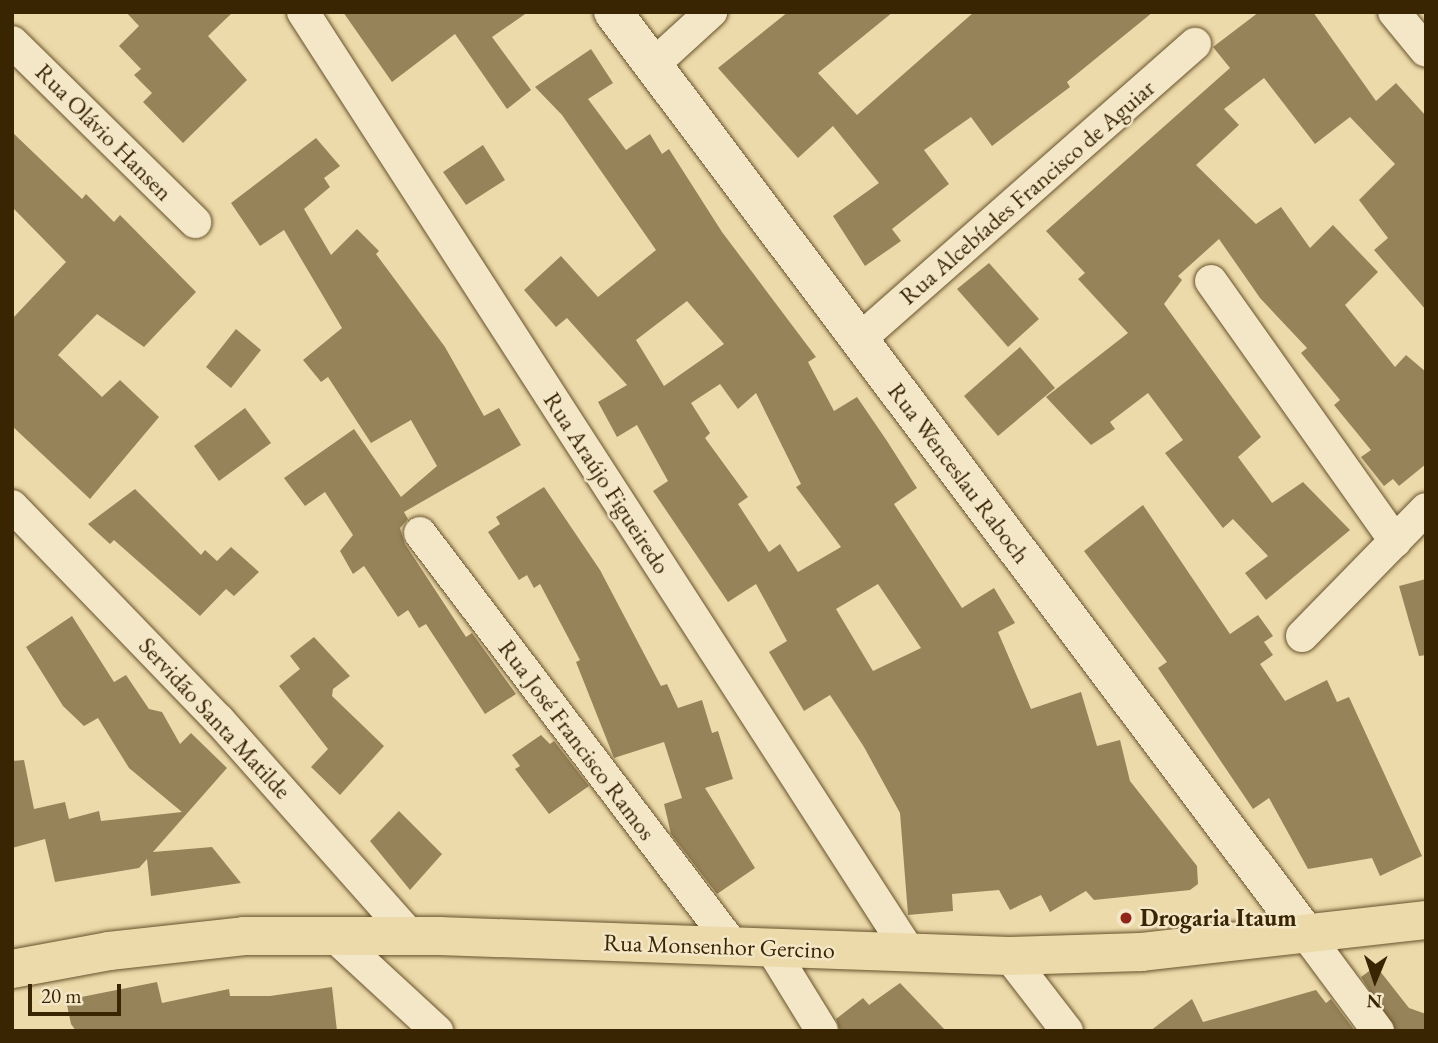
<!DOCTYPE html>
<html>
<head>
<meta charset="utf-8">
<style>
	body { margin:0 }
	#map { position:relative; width:1438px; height:1043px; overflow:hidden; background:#eddaaa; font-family:"EB Garamond",serif }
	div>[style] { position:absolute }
	.building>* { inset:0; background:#978359 }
	.roads { filter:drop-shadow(0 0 2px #67522c) drop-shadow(0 0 2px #67522c) }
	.street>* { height:32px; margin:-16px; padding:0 16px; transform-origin:16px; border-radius:16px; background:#f3e7c8 }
	.secondary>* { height:38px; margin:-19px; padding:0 19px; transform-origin:19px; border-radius:19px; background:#f3e7c8 }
	.primary>* { height:38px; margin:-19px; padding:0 19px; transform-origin:19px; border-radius:19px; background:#eddaaa }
	.dots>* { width:19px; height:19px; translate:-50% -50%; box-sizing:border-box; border:4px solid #f3e7c8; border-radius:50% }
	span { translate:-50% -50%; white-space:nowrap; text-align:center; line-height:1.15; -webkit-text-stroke:5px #f3e7c8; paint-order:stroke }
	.street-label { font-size:24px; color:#3a2502 }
	.poi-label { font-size:24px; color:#3a2502; font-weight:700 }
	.left { translate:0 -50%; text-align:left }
	.frame { position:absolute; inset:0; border:14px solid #3a2502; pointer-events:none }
	.north { position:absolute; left:1340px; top:945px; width:70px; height:70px; -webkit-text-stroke:5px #f3e7c8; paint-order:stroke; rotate:182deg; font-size:19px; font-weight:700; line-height:28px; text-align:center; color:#3a2502 }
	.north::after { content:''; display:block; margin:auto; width:24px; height:32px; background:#3a2502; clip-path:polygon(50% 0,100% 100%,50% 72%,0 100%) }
	.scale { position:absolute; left:28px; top:984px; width:93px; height:32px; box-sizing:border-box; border:4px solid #3a2502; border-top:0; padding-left:9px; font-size:21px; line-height:24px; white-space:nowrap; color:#3a2502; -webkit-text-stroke:5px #f3e7c8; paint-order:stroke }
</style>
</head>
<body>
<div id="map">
	<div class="building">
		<div style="clip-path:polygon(126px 12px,233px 12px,208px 36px,247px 80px,183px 143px,143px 102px,152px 93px,134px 75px,141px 69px,119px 46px,139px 26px)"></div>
		<div style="clip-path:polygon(343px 12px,528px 12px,492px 37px,531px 90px,507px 109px,455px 34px,392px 82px)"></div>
		<div style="clip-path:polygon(788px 12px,893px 12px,818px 73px,857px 115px,974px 12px,1153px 12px,1067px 82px,1070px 87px,992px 146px,971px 117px,924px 150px,949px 184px,892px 229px,901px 241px,865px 266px,833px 216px,879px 183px,833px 126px,798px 158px,718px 68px)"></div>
		<div style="clip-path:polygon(1259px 12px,1313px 12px,1376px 101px,1396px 83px,1426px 116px,1426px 310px,1374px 250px,1388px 238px,1359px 200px,1395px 164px,1350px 117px,1315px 144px,1264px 78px,1224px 109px,1239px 125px,1196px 165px,1256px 224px,1281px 207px,1310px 248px,1333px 225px,1378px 272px,1345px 305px,1395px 367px,1406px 355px,1426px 372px,1426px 464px,1399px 486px,1393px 479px,1384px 486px,1361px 457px,1371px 450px,1334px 405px,1340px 400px,1301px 353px,1307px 348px,1260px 298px,1219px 239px,1178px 276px,1182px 280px,1164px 304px,1261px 437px,1238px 457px,1272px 503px,1303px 482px,1350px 530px,1266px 600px,1245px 573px,1268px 556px,1233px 519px,1223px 528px,1165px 453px,1183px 440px,1148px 393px,1110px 422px,1115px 429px,1091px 445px,1046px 397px,1128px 333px,1078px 279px,1085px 273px,1046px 231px,1230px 68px,1213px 47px)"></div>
		<div style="clip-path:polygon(evenodd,591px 49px,613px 83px,588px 99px,626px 150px,650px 134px,662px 154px,669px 149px,722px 232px,816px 357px,808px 362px,834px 411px,857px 397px,887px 441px,917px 488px,894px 504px,962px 608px,994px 588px,1015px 623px,998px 632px,1031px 709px,1081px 692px,1097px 746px,1120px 740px,1130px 781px,1197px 866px,1198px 884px,1190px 890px,1094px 900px,1086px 891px,1050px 912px,1041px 895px,1010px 910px,999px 890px,952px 894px,953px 911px,908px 915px,900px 813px,864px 747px,830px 695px,804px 711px,769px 652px,787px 641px,756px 584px,728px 602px,653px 491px,668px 481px,637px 425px,617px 437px,598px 402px,627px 385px,567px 318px,556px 327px,524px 290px,561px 256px,598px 297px,656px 250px,562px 115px,535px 87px,591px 49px,687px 301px,724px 344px,664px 386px,636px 340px,687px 301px,591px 49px,720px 384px,738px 409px,756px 393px,801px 484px,796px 487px,841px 547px,798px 572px,780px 544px,769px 552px,738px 504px,748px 497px,705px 438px,710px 433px,691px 403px,720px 384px,591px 49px,878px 584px,921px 648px,873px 671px,836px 609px,878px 584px)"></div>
		<div style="clip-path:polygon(12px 132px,82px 199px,86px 194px,114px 222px,120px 215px,196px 292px,144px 347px,97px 314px,58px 355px,102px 397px,120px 380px,159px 417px,90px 499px,12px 426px,12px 319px,66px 262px,12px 207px)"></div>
		<div style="clip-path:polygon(316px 138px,340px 166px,324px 178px,330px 187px,304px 209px,331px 255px,357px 229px,379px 251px,376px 254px,445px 347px,484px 416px,499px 408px,521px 445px,404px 512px,408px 519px,400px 528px,405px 544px,466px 637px,472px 633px,516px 694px,485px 714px,426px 624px,419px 628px,408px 610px,398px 617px,364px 566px,353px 574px,340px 551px,353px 535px,325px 492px,305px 506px,284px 478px,354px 429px,401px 497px,437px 466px,411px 420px,371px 443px,328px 377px,321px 382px,303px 360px,342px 328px,284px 230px,260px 246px,231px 203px)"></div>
		<div style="clip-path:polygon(483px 145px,505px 180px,466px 205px,443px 172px)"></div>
		<div style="clip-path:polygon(989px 263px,1039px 319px,1008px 347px,957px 289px)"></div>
		<div style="clip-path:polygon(236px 329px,261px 350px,231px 388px,206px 367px)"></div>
		<div style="clip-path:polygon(1020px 347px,1055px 388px,998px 436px,964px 396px)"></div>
		<div style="clip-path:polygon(245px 408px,271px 443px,219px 481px,194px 446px)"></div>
		<div style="clip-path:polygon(544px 487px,600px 570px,661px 686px,667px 684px,678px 708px,702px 700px,712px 733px,718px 731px,733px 779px,705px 788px,755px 868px,717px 894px,671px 834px,664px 804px,682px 798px,664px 742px,614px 758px,576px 662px,580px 660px,540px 584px,534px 588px,527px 575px,519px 580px,488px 532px,500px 524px,496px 517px)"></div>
		<div style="clip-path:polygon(135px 489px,201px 555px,205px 550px,217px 561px,231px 547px,259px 572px,234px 596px,226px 589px,200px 616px,114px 540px,110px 544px,88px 524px)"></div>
		<div style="clip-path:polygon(1143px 505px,1230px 634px,1258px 615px,1273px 636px,1264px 642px,1273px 655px,1260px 664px,1285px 701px,1327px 680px,1337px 702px,1349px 697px,1422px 856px,1380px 876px,1372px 858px,1308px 869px,1269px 798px,1253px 809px,1158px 668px,1167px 662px,1084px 551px)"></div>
		<div style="clip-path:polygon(1426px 579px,1426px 655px,1419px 656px,1399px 586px)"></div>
		<div style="clip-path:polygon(72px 616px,114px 682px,126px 675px,149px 709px,162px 712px,180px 744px,191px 733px,227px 768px,153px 852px,212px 847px,241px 883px,151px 896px,147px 859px,139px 868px,55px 882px,45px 839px,12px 848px,12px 761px,24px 760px,34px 809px,65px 802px,69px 819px,99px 811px,101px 821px,182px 812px,129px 768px,98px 718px,84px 726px,63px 706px,26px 647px)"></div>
		<div style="clip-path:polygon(314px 637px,350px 676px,333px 689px,332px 696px,384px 746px,340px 795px,311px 767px,328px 749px,279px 686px,300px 669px,290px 656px)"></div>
		<div style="clip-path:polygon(541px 735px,550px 744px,554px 741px,589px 786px,549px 814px,515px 769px,520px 766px,512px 755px)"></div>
		<div style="clip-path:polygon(399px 811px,442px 854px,410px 890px,370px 841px)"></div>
		<div style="clip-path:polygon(1376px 966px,1409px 1008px,1426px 1014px,1426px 1031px,1396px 1031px,1361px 977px)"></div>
		<div style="clip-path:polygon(157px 982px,162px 1003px,229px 989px,230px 996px,270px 996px,332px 987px,337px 1031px,76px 1031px,71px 1024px,66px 1000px)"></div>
		<div style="clip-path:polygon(900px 983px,946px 1031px,840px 1031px,836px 1019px,863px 998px,869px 1005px)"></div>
		<div style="clip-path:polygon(1316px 990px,1326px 1003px,1331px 999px,1355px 1031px,1150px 1031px,1192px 999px,1203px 1022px)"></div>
	</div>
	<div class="roads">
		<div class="street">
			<div style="left:303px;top:12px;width:1120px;rotate:57.18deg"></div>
			<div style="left:1394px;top:12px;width:50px;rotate:50.6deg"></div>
			<div style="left:12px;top:42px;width:257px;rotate:44.5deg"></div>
			<div style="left:653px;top:65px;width:79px;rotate:-42.4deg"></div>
			<div style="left:1211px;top:281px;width:319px;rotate:54.7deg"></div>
			<div style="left:859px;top:340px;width:448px;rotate:-41.4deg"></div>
			<div style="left:12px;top:506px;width:298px;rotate:46deg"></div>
			<div style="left:219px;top:720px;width:289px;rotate:48.4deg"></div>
			<div style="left:420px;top:533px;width:520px;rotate:52.82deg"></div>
			<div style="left:1302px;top:636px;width:177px;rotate:-45.7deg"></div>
			<div style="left:1306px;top:934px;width:121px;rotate:53.4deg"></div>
			<div style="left:333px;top:935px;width:142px;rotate:42.7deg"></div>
			<div style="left:771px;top:948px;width:97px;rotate:58.4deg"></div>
			<div style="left:1009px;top:956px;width:95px;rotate:52.3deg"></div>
		</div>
		<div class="secondary">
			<div style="left:613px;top:12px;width:1153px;rotate:53.07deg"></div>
		</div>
		<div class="primary">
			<div style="left:12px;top:969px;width:99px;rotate:-10.5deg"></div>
			<div style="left:109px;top:951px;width:136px;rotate:-6.3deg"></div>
			<div style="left:244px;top:936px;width:195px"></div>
			<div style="left:439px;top:936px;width:570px;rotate:2.01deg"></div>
			<div style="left:1009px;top:956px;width:132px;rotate:-1.7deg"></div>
			<div style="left:1141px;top:952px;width:287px;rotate:-6.4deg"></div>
		</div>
	</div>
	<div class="dots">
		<div style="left:1126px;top:918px;background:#8f2418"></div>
	</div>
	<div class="street-label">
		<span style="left:104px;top:132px;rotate:45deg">Rua Olávio Hansen</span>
		<span style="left:1027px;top:192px;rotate:-41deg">Rua Alcebíades Francisco de Aguiar</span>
		<span style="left:959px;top:473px;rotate:53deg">Rua Wenceslau Raboch</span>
		<span style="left:607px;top:483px;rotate:57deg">Rua Araújo Figueiredo</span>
		<span style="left:215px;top:718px;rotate:47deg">Servidão Santa Matilde</span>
		<span style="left:577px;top:740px;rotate:53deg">Rua José Francisco Ramos</span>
		<span style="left:719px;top:946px;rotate:2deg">Rua Monsenhor Gercino</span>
	</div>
	<div class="poi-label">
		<span class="left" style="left:1140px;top:918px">Drogaria Itaum</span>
	</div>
	<div class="frame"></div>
	<div class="north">N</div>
	<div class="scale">20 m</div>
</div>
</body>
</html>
